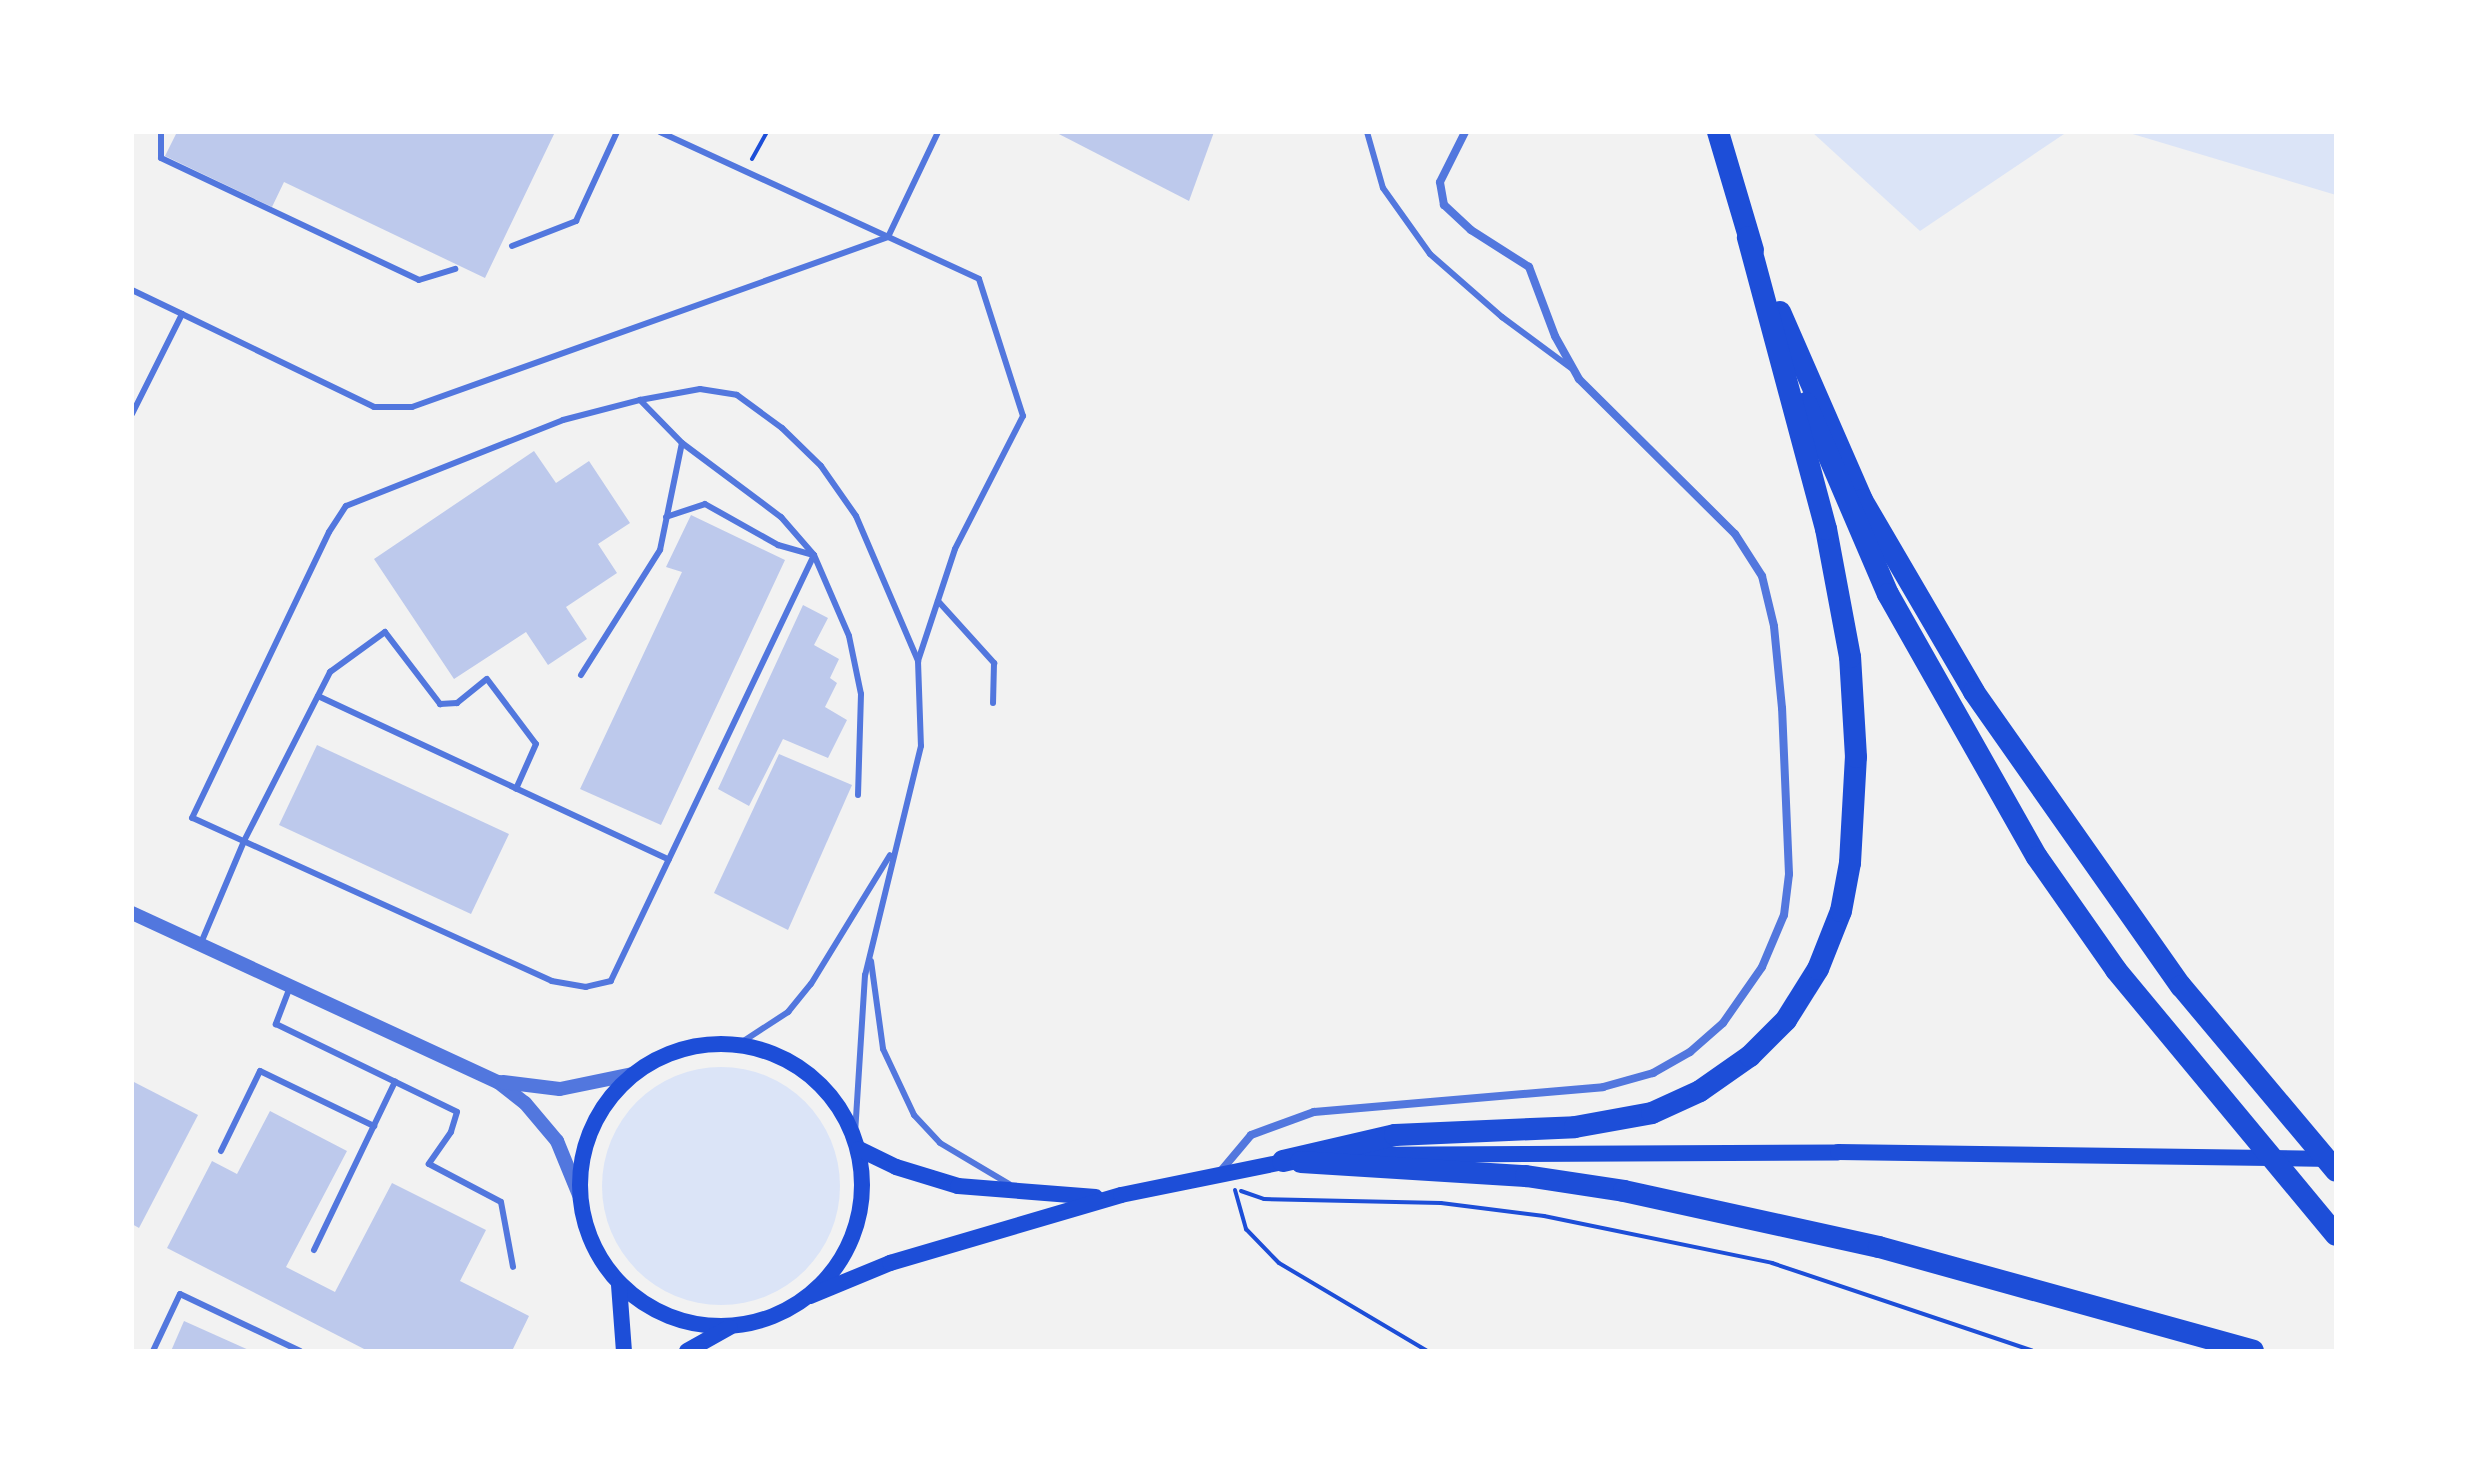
<!DOCTYPE html>
<html>
<head>
<meta charset="utf-8">
<style>
	body { margin:0 }
	#map { position:relative; width:2468px; height:1483px; overflow:hidden; background:#f2f2f2; font-family:Manrope,sans-serif }
	div>[style] { position:absolute }
	.green>* { inset:0; background:#dbe4f7 }
	.round { border-radius:50% }
	.building>* { inset:0; background:#bdc9ec }
	.path>* { height:4px; margin:-2px; padding:0 2px; transform-origin:2px; border-radius:2px; background:#1d4ed8 }
	.service>* { height:6px; margin:-3px; padding:0 3px; transform-origin:3px; border-radius:3px; background:#5277de }
	.minor>* { height:8px; margin:-4px; padding:0 4px; transform-origin:4px; border-radius:4px; background:#5277de }
	.tertiary>* { height:14px; margin:-7px; padding:0 7px; transform-origin:7px; border-radius:7px; background:#5277de }
	.secondary>* { height:16px; margin:-8px; padding:0 8px; transform-origin:8px; border-radius:8px; background:#1d4ed8 }
	.secondary>.ring { margin:-8px; padding:0; box-sizing:content-box; background:none; border:16px solid #1d4ed8; border-radius:50% }
	.trunk>* { height:22px; margin:-11px; padding:0 11px; transform-origin:11px; border-radius:11px; background:#1d4ed8 }
	span { translate:-50% -50%; white-space:nowrap; text-align:center; line-height:1.15; -webkit-text-stroke:7px #fff; paint-order:stroke }
	.frame { position:absolute; inset:0; border:134px solid #fff; pointer-events:none }
</style>
</head>
<body>
<div id="map">
	<div class="green">
		<div style="clip-path:polygon(1812px 132px,2067px 132px,1920px 231px)"></div>
		<div style="clip-path:polygon(2126px 132px,2336px 132px,2336px 195px)"></div>
		<div class="round" style="left:602px;top:1067px;width:238px;height:238px"></div>
	</div>
	<div class="building">
		<div style="clip-path:polygon(177px 132px,555px 132px,485px 278px,284px 182px,272px 207px,165px 156px)"></div>
		<div style="clip-path:polygon(1055px 132px,1214px 132px,1189px 201px)"></div>
		<div style="clip-path:polygon(534px 451px,556px 483px,589px 461px,630px 523px,598px 544px,617px 573px,566px 607px,587px 639px,548px 665px,526px 632px,454px 679px,374px 559px)"></div>
		<div style="clip-path:polygon(691px 515px,785px 560px,661px 825px,580px 789px,682px 572px,666px 567px)"></div>
		<div style="clip-path:polygon(803px 605px,828px 618px,814px 645px,839px 659px,830px 678px,837px 683px,825px 707px,847px 720px,828px 758px,783px 739px,749px 806px,718px 789px)"></div>
		<div style="clip-path:polygon(317px 745px,509px 834px,471px 914px,279px 825px)"></div>
		<div style="clip-path:polygon(779px 754px,852px 785px,788px 930px,714px 893px)"></div>
		<div style="clip-path:polygon(132px 1081px,198px 1115px,139px 1228px,132px 1224px)"></div>
		<div style="clip-path:polygon(270px 1111px,347px 1151px,286px 1267px,335px 1292px,392px 1183px,486px 1230px,460px 1281px,529px 1316px,512px 1351px,368px 1351px,167px 1248px,212px 1161px,237px 1174px)"></div>
		<div style="clip-path:polygon(184px 1321px,251px 1351px,171px 1351px)"></div>
	</div>
	<div class="path">
		<div style="left:752px;top:159px;width:31px;rotate:-61deg"></div>
		<div style="left:1235px;top:1190px;width:41px;rotate:74.2deg"></div>
		<div style="left:1246px;top:1229px;width:47px;rotate:45.9deg"></div>
		<div style="left:1279px;top:1263px;width:172px;rotate:30.7deg"></div>
		<div style="left:1241px;top:1191px;width:24px;rotate:19deg"></div>
		<div style="left:1264px;top:1199px;width:177px;rotate:1.3deg"></div>
		<div style="left:1441px;top:1203px;width:104px;rotate:7.2deg"></div>
		<div style="left:1544px;top:1216px;width:233px;rotate:11.6deg"></div>
		<div style="left:1772px;top:1263px;width:276px;rotate:18.6deg"></div>
	</div>
	<div class="service">
		<div style="left:161px;top:132px;width:26px;rotate:90deg"></div>
		<div style="left:161px;top:158px;width:285px;rotate:25.3deg"></div>
		<div style="left:419px;top:280px;width:38px;rotate:-17deg"></div>
		<div style="left:660px;top:132px;width:351px;rotate:24.7deg"></div>
		<div style="left:979px;top:279px;width:144px;rotate:72.2deg"></div>
		<div style="left:1023px;top:416px;width:149px;rotate:117.1deg"></div>
		<div style="left:955px;top:549px;width:118px;rotate:108.3deg"></div>
		<div style="left:918px;top:661px;width:85px;rotate:88deg"></div>
		<div style="left:921px;top:746px;width:236px;rotate:103.7deg"></div>
		<div style="left:865px;top:975px;width:160px;rotate:93.6deg"></div>
		<div style="left:1367px;top:132px;width:58px;rotate:74.1deg"></div>
		<div style="left:1383px;top:188px;width:81px;rotate:54.5deg"></div>
		<div style="left:1430px;top:254px;width:96px;rotate:41.2deg"></div>
		<div style="left:1502px;top:317px;width:86px;rotate:36.5deg"></div>
		<div style="left:512px;top:246px;width:69px;rotate:-21.3deg"></div>
		<div style="left:576px;top:221px;width:98px;rotate:-65.3deg"></div>
		<div style="left:132px;top:290px;width:55px;rotate:25.6deg"></div>
		<div style="left:640px;top:400px;width:60px;rotate:45.7deg"></div>
		<div style="left:682px;top:443px;width:124px;rotate:36.8deg"></div>
		<div style="left:781px;top:517px;width:50px;rotate:49deg"></div>
		<div style="left:814px;top:555px;width:88px;rotate:66.6deg"></div>
		<div style="left:849px;top:636px;width:59px;rotate:78.3deg"></div>
		<div style="left:861px;top:694px;width:101px;rotate:91.7deg"></div>
		<div style="left:132px;top:414px;width:112px;rotate:-63.4deg"></div>
		<div style="left:182px;top:314px;width:213px;rotate:25.8deg"></div>
		<div style="left:374px;top:407px;width:38px"></div>
		<div style="left:412px;top:407px;width:505px;rotate:-19.65deg"></div>
		<div style="left:888px;top:237px;width:116px;rotate:-64.5deg"></div>
		<div style="left:666px;top:517px;width:41px;rotate:-18.4deg"></div>
		<div style="left:705px;top:504px;width:84px;rotate:29.3deg"></div>
		<div style="left:778px;top:545px;width:37px;rotate:16deg"></div>
		<div style="left:814px;top:555px;width:472px;rotate:115.5deg"></div>
		<div style="left:611px;top:981px;width:26px;rotate:167deg"></div>
		<div style="left:586px;top:987px;width:35px;rotate:-170deg"></div>
		<div style="left:552px;top:981px;width:395px;rotate:-155.6deg"></div>
		<div style="left:192px;top:818px;width:317px;rotate:-64.4deg"></div>
		<div style="left:329px;top:532px;width:31px;rotate:-57deg"></div>
		<div style="left:346px;top:506px;width:233px;rotate:-21.6deg"></div>
		<div style="left:563px;top:420px;width:80px;rotate:-14.6deg"></div>
		<div style="left:640px;top:400px;width:61px;rotate:-10.4deg"></div>
		<div style="left:700px;top:389px;width:37px;rotate:9deg"></div>
		<div style="left:737px;top:395px;width:56px;rotate:36.3deg"></div>
		<div style="left:782px;top:428px;width:54px;rotate:44.3deg"></div>
		<div style="left:821px;top:466px;width:61px;rotate:55deg"></div>
		<div style="left:856px;top:516px;width:158px;rotate:66.8deg"></div>
		<div style="left:938px;top:601px;width:84px;rotate:47.9deg"></div>
		<div style="left:994px;top:663px;width:40px;rotate:91.4deg"></div>
		<div style="left:581px;top:675px;width:148px;rotate:-57.7deg"></div>
		<div style="left:660px;top:550px;width:109px;rotate:-78.4deg"></div>
		<div style="left:318px;top:696px;width:387px;rotate:25deg"></div>
		<div style="left:201px;top:943px;width:111px;rotate:-67.1deg"></div>
		<div style="left:244px;top:841px;width:190px;rotate:-63deg"></div>
		<div style="left:330px;top:672px;width:68px;rotate:-36deg"></div>
		<div style="left:385px;top:632px;width:91px;rotate:52.6deg"></div>
		<div style="left:440px;top:704px;width:17px;rotate:-3deg"></div>
		<div style="left:457px;top:703px;width:38px;rotate:-39deg"></div>
		<div style="left:487px;top:679px;width:81px;rotate:53deg"></div>
		<div style="left:536px;top:744px;width:49px;rotate:114deg"></div>
		<div style="left:871px;top:961px;width:89px;rotate:82.2deg"></div>
		<div style="left:883px;top:1049px;width:73px;rotate:64.8deg"></div>
		<div style="left:914px;top:1115px;width:38px;rotate:47deg"></div>
		<div style="left:940px;top:1143px;width:80px;rotate:30.7deg"></div>
		<div style="left:290px;top:987px;width:40px;rotate:111deg"></div>
		<div style="left:276px;top:1024px;width:201px;rotate:25.9deg"></div>
		<div style="left:457px;top:1112px;width:21px;rotate:107deg"></div>
		<div style="left:451px;top:1132px;width:39px;rotate:125deg"></div>
		<div style="left:429px;top:1164px;width:81px;rotate:27.8deg"></div>
		<div style="left:501px;top:1202px;width:66px;rotate:79.5deg"></div>
		<div style="left:739px;top:1044px;width:59px;rotate:-33.1deg"></div>
		<div style="left:788px;top:1012px;width:36px;rotate:-51deg"></div>
		<div style="left:811px;top:984px;width:151px;rotate:-58.5deg"></div>
		<div style="left:221px;top:1151px;width:89px;rotate:-64deg"></div>
		<div style="left:260px;top:1071px;width:127px;rotate:25.8deg"></div>
		<div style="left:314px;top:1250px;width:187px;rotate:-64.3deg"></div>
		<div style="left:153px;top:1351px;width:63px;rotate:-64.7deg"></div>
		<div style="left:180px;top:1294px;width:133px;rotate:25.4deg"></div>
	</div>
	<div class="minor">
		<div style="left:1220px;top:1172px;width:48px;rotate:-50deg"></div>
		<div style="left:1251px;top:1135px;width:67px;rotate:-20.1deg"></div>
		<div style="left:1314px;top:1112px;width:290px;rotate:-4.9deg"></div>
		<div style="left:1603px;top:1087px;width:52px;rotate:-15.6deg"></div>
		<div style="left:1653px;top:1073px;width:43px;rotate:-29.6deg"></div>
		<div style="left:1690px;top:1052px;width:44px;rotate:-41.3deg"></div>
		<div style="left:1723px;top:1023px;width:68px;rotate:-55.1deg"></div>
		<div style="left:1762px;top:967px;width:56px;rotate:-67.1deg"></div>
		<div style="left:1784px;top:915px;width:41px;rotate:-83deg"></div>
		<div style="left:1789px;top:874px;width:166px;rotate:-92.4deg"></div>
		<div style="left:1782px;top:708px;width:82px;rotate:-95.6deg"></div>
		<div style="left:1774px;top:626px;width:51px;rotate:-103.5deg"></div>
		<div style="left:1762px;top:576px;width:50px;rotate:-122.7deg"></div>
		<div style="left:1735px;top:534px;width:220px;rotate:-135.2deg"></div>
		<div style="left:1579px;top:379px;width:49px;rotate:-119.2deg"></div>
		<div style="left:1555px;top:336px;width:74px;rotate:-110.6deg"></div>
		<div style="left:1529px;top:267px;width:69px;rotate:-147.5deg"></div>
		<div style="left:1471px;top:230px;width:37px;rotate:-137deg"></div>
		<div style="left:1444px;top:205px;width:23px;rotate:-100deg"></div>
		<div style="left:1440px;top:182px;width:56px;rotate:-63.4deg"></div>
	</div>
	<div class="tertiary">
		<div style="left:132px;top:913px;width:403px;rotate:24.8deg"></div>
		<div style="left:498px;top:1082px;width:34px;rotate:38deg"></div>
		<div style="left:525px;top:1103px;width:50px;rotate:49.9deg"></div>
		<div style="left:557px;top:1141px;width:58px;rotate:67.8deg"></div>
		<div style="left:503px;top:1082px;width:57px;rotate:7deg"></div>
		<div style="left:560px;top:1089px;width:75px;rotate:-11.6deg"></div>
	</div>
	<div class="secondary">
		<div class="ring" style="left:580px;top:1044px;width:266px;height:266px"></div>
		<div style="left:859px;top:1149px;width:41px;rotate:25.9deg"></div>
		<div style="left:896px;top:1167px;width:65px;rotate:17deg"></div>
		<div style="left:958px;top:1186px;width:138px;rotate:4.6deg"></div>
		<div style="left:1339px;top:1155px;width:499px;rotate:-0.3deg"></div>
		<div style="left:1838px;top:1152px;width:494px;rotate:0.8deg"></div>
		<div style="left:619px;top:1285px;width:66px;rotate:85.7deg"></div>
		<div style="left:810px;top:1296px;width:87px;rotate:-22.4deg"></div>
		<div style="left:890px;top:1263px;width:241px;rotate:-16.4deg"></div>
		<div style="left:1121px;top:1195px;width:176px;rotate:-11.5deg"></div>
		<div style="left:687px;top:1351px;width:49px;rotate:-29.2deg"></div>
	</div>
	<div class="trunk">
		<div style="left:1718px;top:132px;width:123px;rotate:73.5deg"></div>
		<div style="left:1780px;top:312px;width:205px;rotate:66.4deg"></div>
		<div style="left:1862px;top:500px;width:222px;rotate:59.7deg"></div>
		<div style="left:1974px;top:692px;width:360px;rotate:54.9deg"></div>
		<div style="left:2181px;top:986px;width:241px;rotate:50deg"></div>
		<div style="left:1806px;top:403px;width:208px;rotate:66.8deg"></div>
		<div style="left:1888px;top:594px;width:302px;rotate:60.5deg"></div>
		<div style="left:2037px;top:857px;width:138px;rotate:55deg"></div>
		<div style="left:2116px;top:970px;width:344px;rotate:50.3deg"></div>
		<div style="left:1283px;top:1161px;width:115px;rotate:-13.1deg"></div>
		<div style="left:1395px;top:1135px;width:180px;rotate:-2.5deg"></div>
		<div style="left:1575px;top:1127px;width:78px;rotate:-10.3deg"></div>
		<div style="left:1652px;top:1113px;width:53px;rotate:-24.6deg"></div>
		<div style="left:1700px;top:1091px;width:61px;rotate:-35deg"></div>
		<div style="left:1750px;top:1056px;width:51px;rotate:-45deg"></div>
		<div style="left:1786px;top:1020px;width:60px;rotate:-57.9deg"></div>
		<div style="left:1818px;top:969px;width:62px;rotate:-68.4deg"></div>
		<div style="left:1841px;top:911px;width:49px;rotate:-79.4deg"></div>
		<div style="left:1850px;top:863px;width:106px;rotate:-86.8deg"></div>
		<div style="left:1856px;top:757px;width:100px;rotate:-93.4deg"></div>
		<div style="left:1850px;top:657px;width:130px;rotate:-100.6deg"></div>
		<div style="left:1826px;top:529px;width:302px;rotate:-105deg"></div>
		<div style="left:1301px;top:1162px;width:225px;rotate:3.6deg"></div>
		<div style="left:1526px;top:1176px;width:99px;rotate:8.7deg"></div>
		<div style="left:1624px;top:1191px;width:261px;rotate:12.4deg"></div>
		<div style="left:1879px;top:1247px;width:388px;rotate:15.5deg"></div>
	</div>
	<div class="frame"></div>
</div>
</body>
</html>
